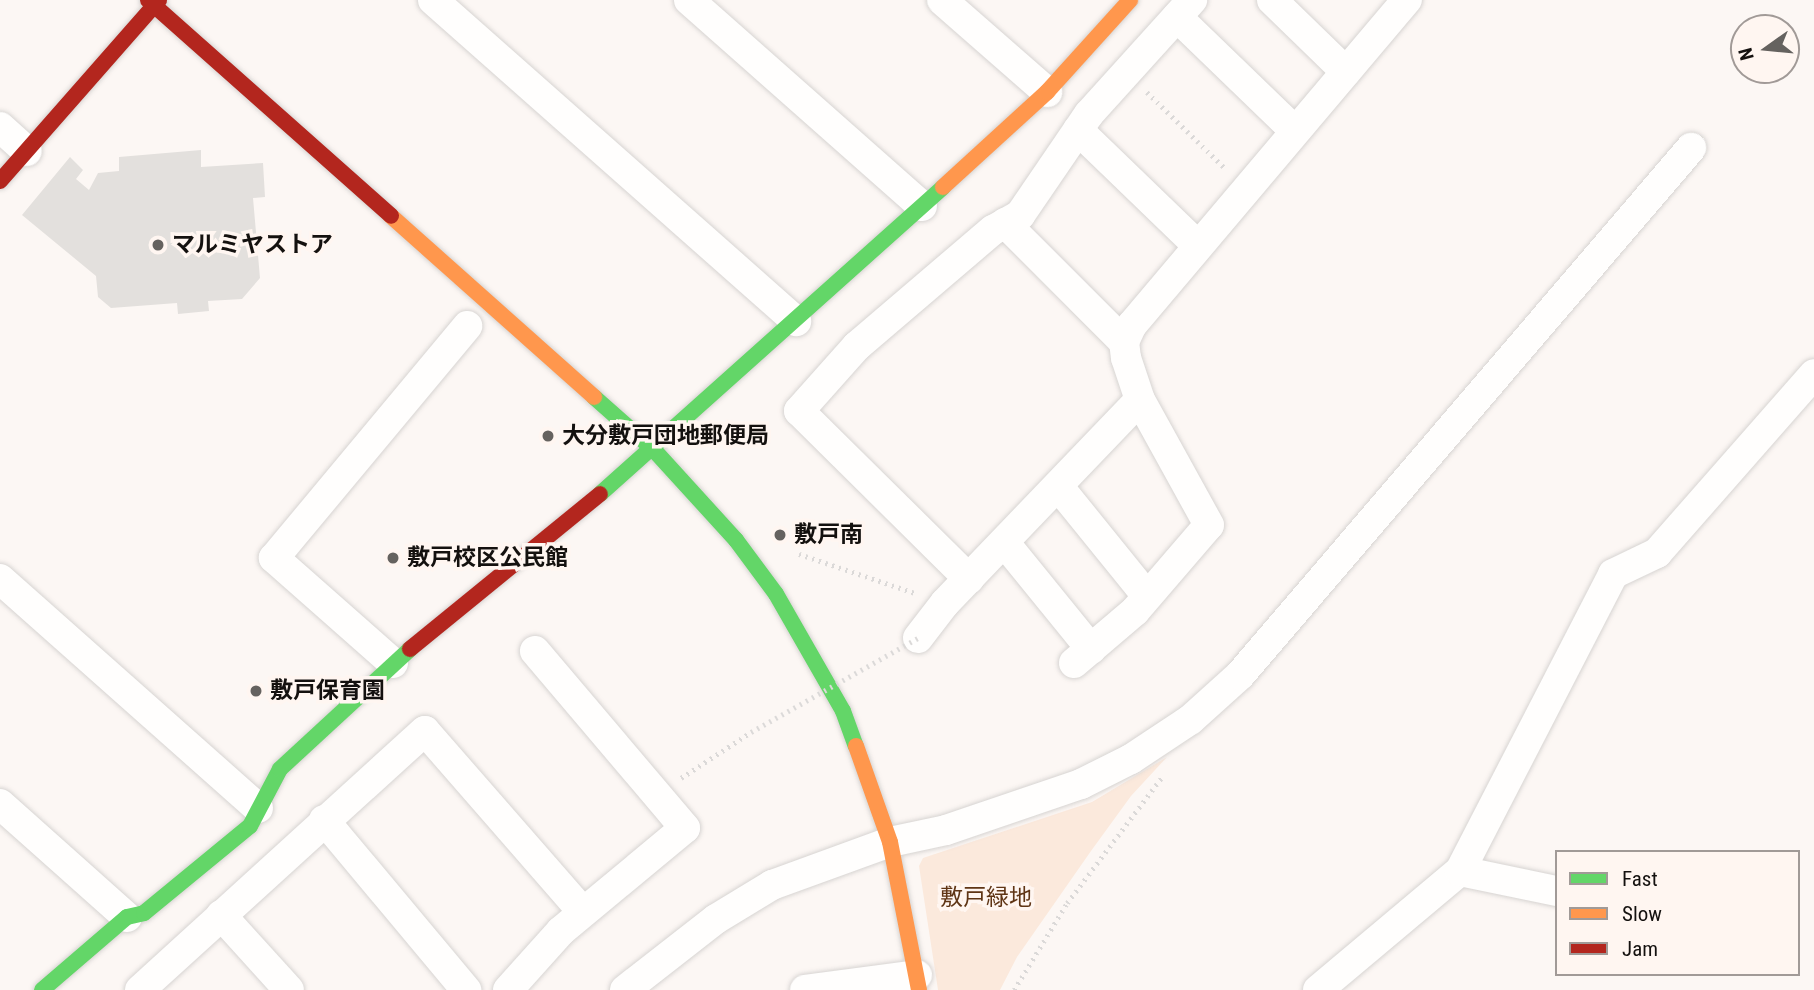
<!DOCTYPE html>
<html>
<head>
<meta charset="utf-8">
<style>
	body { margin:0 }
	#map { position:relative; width:1814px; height:990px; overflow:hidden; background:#fcf7f4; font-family:"Roboto Condensed","Noto Sans JP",sans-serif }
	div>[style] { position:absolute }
	.green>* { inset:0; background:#fbe9dc }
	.building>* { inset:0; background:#e3e0dd }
	.path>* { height:4.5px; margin-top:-2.25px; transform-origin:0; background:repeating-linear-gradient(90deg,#dbd9d8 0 2px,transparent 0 7px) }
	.roads { filter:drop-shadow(0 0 2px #d7d4d2) drop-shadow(0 0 2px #d7d4d2) }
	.street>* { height:30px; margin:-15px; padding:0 15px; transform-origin:15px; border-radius:15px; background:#fffefd }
	.fast>* { height:16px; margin:-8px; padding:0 8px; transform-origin:8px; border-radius:8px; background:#63d668 }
	.slow>* { height:16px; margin:-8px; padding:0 8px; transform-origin:8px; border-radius:8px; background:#ff974d }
	.jam>* { height:16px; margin:-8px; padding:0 8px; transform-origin:8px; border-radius:8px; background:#b3261e }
	.path-bridge>* { height:4.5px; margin-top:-2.25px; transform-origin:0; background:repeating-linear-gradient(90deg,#dbd9d8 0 2px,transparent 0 7px) }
	.dots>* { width:19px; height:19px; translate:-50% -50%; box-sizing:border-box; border:4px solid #fff6f1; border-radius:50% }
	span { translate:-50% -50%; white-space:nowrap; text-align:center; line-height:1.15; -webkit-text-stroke:7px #fff6f1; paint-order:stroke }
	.poi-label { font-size:23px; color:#14110f; font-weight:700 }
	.left { translate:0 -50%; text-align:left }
	.park-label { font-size:23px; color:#5f3515 }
	.legend { position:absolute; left:1555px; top:850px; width:245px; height:126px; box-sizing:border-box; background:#fff6f1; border:2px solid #a19a97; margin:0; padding:9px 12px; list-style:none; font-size:21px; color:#14110f }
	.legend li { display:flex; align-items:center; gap:14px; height:35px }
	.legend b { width:35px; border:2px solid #a19a97 }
	.north { position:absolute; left:1730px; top:14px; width:70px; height:70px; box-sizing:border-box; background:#fff6f1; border:2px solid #a19a97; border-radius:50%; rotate:255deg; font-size:19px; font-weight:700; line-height:28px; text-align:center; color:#14110f }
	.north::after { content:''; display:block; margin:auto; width:24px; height:32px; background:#65625f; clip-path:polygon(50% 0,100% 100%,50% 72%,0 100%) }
</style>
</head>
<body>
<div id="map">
	<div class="green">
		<div style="clip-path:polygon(1167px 757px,1131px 796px,1091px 851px,1017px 957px,1000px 990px,938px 990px,919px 866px,923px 858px,1092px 802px)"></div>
	</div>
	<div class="building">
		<div style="clip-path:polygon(201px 150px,201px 167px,263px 163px,265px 197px,253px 198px,260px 278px,242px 299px,208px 301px,209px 311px,178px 314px,177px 303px,111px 308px,98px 297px,96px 276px,22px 215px,70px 157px,83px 170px,76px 179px,89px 190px,98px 173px,119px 171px,119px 157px)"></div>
	</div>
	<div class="path">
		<div style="left:1147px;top:92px;width:110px;rotate:44.3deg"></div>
		<div style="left:799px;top:554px;width:122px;rotate:18.6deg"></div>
		<div style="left:681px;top:778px;width:84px;rotate:-33.3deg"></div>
		<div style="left:1014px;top:990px;width:102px;rotate:-58.7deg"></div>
		<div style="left:1067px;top:903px;width:158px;rotate:-53deg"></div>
	</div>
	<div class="roads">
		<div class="street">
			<div style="left:433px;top:0;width:485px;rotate:41.5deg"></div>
			<div style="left:689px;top:0;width:311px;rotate:41.5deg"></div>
			<div style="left:942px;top:0;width:140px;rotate:41.2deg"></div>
			<div style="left:1272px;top:0;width:103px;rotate:44.2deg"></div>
			<div style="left:1177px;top:17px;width:164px;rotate:44deg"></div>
			<div style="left:0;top:127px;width:36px;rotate:42deg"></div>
			<div style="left:1078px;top:130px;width:167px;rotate:44deg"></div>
			<div style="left:1005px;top:223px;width:168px;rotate:45deg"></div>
			<div style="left:1058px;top:486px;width:141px;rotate:51deg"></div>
			<div style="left:1004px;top:542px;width:138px;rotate:50.9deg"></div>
			<div style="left:0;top:579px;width:345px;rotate:41.6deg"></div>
			<div style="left:969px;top:579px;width:239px;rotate:-135.3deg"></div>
			<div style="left:799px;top:411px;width:87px;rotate:-48.3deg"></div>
			<div style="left:857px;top:346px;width:179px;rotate:-40.5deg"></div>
			<div style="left:993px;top:230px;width:31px;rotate:-29deg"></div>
			<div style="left:1020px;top:215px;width:122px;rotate:-55.7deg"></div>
			<div style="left:1089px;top:114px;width:154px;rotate:-47.9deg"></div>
			<div style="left:918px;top:638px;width:44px;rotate:-52.4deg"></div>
			<div style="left:945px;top:603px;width:281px;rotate:-46.2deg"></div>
			<div style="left:1140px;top:400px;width:44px;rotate:-108.4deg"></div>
			<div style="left:1126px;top:358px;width:16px;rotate:-97deg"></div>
			<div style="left:1124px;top:342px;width:19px;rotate:-65deg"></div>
			<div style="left:1132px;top:325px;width:426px;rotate:-49.8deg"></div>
			<div style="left:393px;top:663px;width:159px;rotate:-138.6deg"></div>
			<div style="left:274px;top:558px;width:302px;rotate:-50.2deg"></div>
			<div style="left:1074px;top:663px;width:80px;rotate:-40.4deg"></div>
			<div style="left:1135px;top:611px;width:113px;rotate:-49.3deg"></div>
			<div style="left:1209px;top:525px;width:143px;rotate:-118.9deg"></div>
			<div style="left:0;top:804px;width:170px;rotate:41.7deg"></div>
			<div style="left:324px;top:820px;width:222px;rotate:50.1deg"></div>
			<div style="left:1460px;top:871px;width:99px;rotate:11.7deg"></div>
			<div style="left:221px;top:915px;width:101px;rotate:47.8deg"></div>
			<div style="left:140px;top:990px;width:385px;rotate:-42.3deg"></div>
			<div style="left:425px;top:731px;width:240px;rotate:48.9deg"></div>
			<div style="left:508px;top:990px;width:79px;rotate:-48.1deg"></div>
			<div style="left:561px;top:931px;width:161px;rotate:-39.7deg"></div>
			<div style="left:685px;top:828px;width:232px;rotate:-130.3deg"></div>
			<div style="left:625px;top:990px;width:115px;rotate:-38deg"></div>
			<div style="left:716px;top:919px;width:66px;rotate:-31.3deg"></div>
			<div style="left:772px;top:885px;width:126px;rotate:-20deg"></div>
			<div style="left:890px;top:842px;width:57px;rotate:-12.1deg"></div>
			<div style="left:946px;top:830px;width:143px;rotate:-18.8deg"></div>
			<div style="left:1081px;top:784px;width:56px;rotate:-26.6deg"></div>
			<div style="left:1131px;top:759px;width:71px;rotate:-33.5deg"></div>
			<div style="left:1190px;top:720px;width:67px;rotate:-42deg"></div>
			<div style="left:1240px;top:675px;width:694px;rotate:-49.44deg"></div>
			<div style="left:805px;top:990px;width:113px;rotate:-7.6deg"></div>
			<div style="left:1318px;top:990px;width:185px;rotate:-40deg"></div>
			<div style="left:1460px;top:871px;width:334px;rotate:-62.7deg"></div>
			<div style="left:1613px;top:574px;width:49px;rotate:-25.5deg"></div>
			<div style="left:1657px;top:553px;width:238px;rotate:-48.7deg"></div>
		</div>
		<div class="fast">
			<div style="left:594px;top:397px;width:80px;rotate:41.5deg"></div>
			<div style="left:654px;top:450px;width:122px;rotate:47.7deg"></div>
			<div style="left:736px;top:540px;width:67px;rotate:53.5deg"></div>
			<div style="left:776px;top:594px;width:135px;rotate:60.2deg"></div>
			<div style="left:843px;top:711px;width:37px;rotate:70deg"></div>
			<div style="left:600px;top:494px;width:460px;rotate:-41.8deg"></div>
			<div style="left:42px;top:990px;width:112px;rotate:-40.7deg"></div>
			<div style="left:127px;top:917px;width:17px;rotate:-13deg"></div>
			<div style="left:144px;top:913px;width:137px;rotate:-39.4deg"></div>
			<div style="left:250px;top:826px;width:64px;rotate:-62.2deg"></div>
			<div style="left:280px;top:769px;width:177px;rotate:-42.7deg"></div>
		</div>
		<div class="slow">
			<div style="left:943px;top:187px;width:141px;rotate:-42.4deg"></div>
			<div style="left:1047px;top:92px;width:124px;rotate:-47.9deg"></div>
			<div style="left:391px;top:216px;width:272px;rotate:41.7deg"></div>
			<div style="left:856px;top:746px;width:102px;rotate:70.5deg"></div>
			<div style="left:890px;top:842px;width:151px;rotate:78.9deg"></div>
		</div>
		<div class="jam">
			<div style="left:148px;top:0;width:325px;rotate:41.6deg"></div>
			<div style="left:0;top:181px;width:241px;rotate:-48.7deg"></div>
			<div style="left:410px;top:649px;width:245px;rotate:-39.2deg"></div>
		</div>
	</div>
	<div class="path-bridge">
		<div style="left:751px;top:732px;width:192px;rotate:-29.4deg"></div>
	</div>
	<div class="dots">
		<div style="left:158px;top:245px;background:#65625f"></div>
		<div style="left:548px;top:436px;background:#65625f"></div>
		<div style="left:780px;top:535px;background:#65625f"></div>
		<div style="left:393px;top:558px;background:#65625f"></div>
		<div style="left:256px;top:691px;background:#65625f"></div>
	</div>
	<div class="poi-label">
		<span class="left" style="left:172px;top:245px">マルミヤストア</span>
		<span class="left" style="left:562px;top:436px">大分敷戸団地郵便局</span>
		<span class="left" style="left:794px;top:535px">敷戸南</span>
		<span class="left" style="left:407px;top:558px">敷戸校区公民館</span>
		<span class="left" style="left:270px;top:691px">敷戸保育園</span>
	</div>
	<div class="park-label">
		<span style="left:986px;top:898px">敷戸緑地</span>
	</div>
	<ul class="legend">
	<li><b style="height:9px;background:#63d668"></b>Fast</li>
	<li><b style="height:9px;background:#ff974d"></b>Slow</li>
	<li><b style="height:9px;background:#b3261e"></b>Jam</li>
	</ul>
	<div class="north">N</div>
</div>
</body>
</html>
